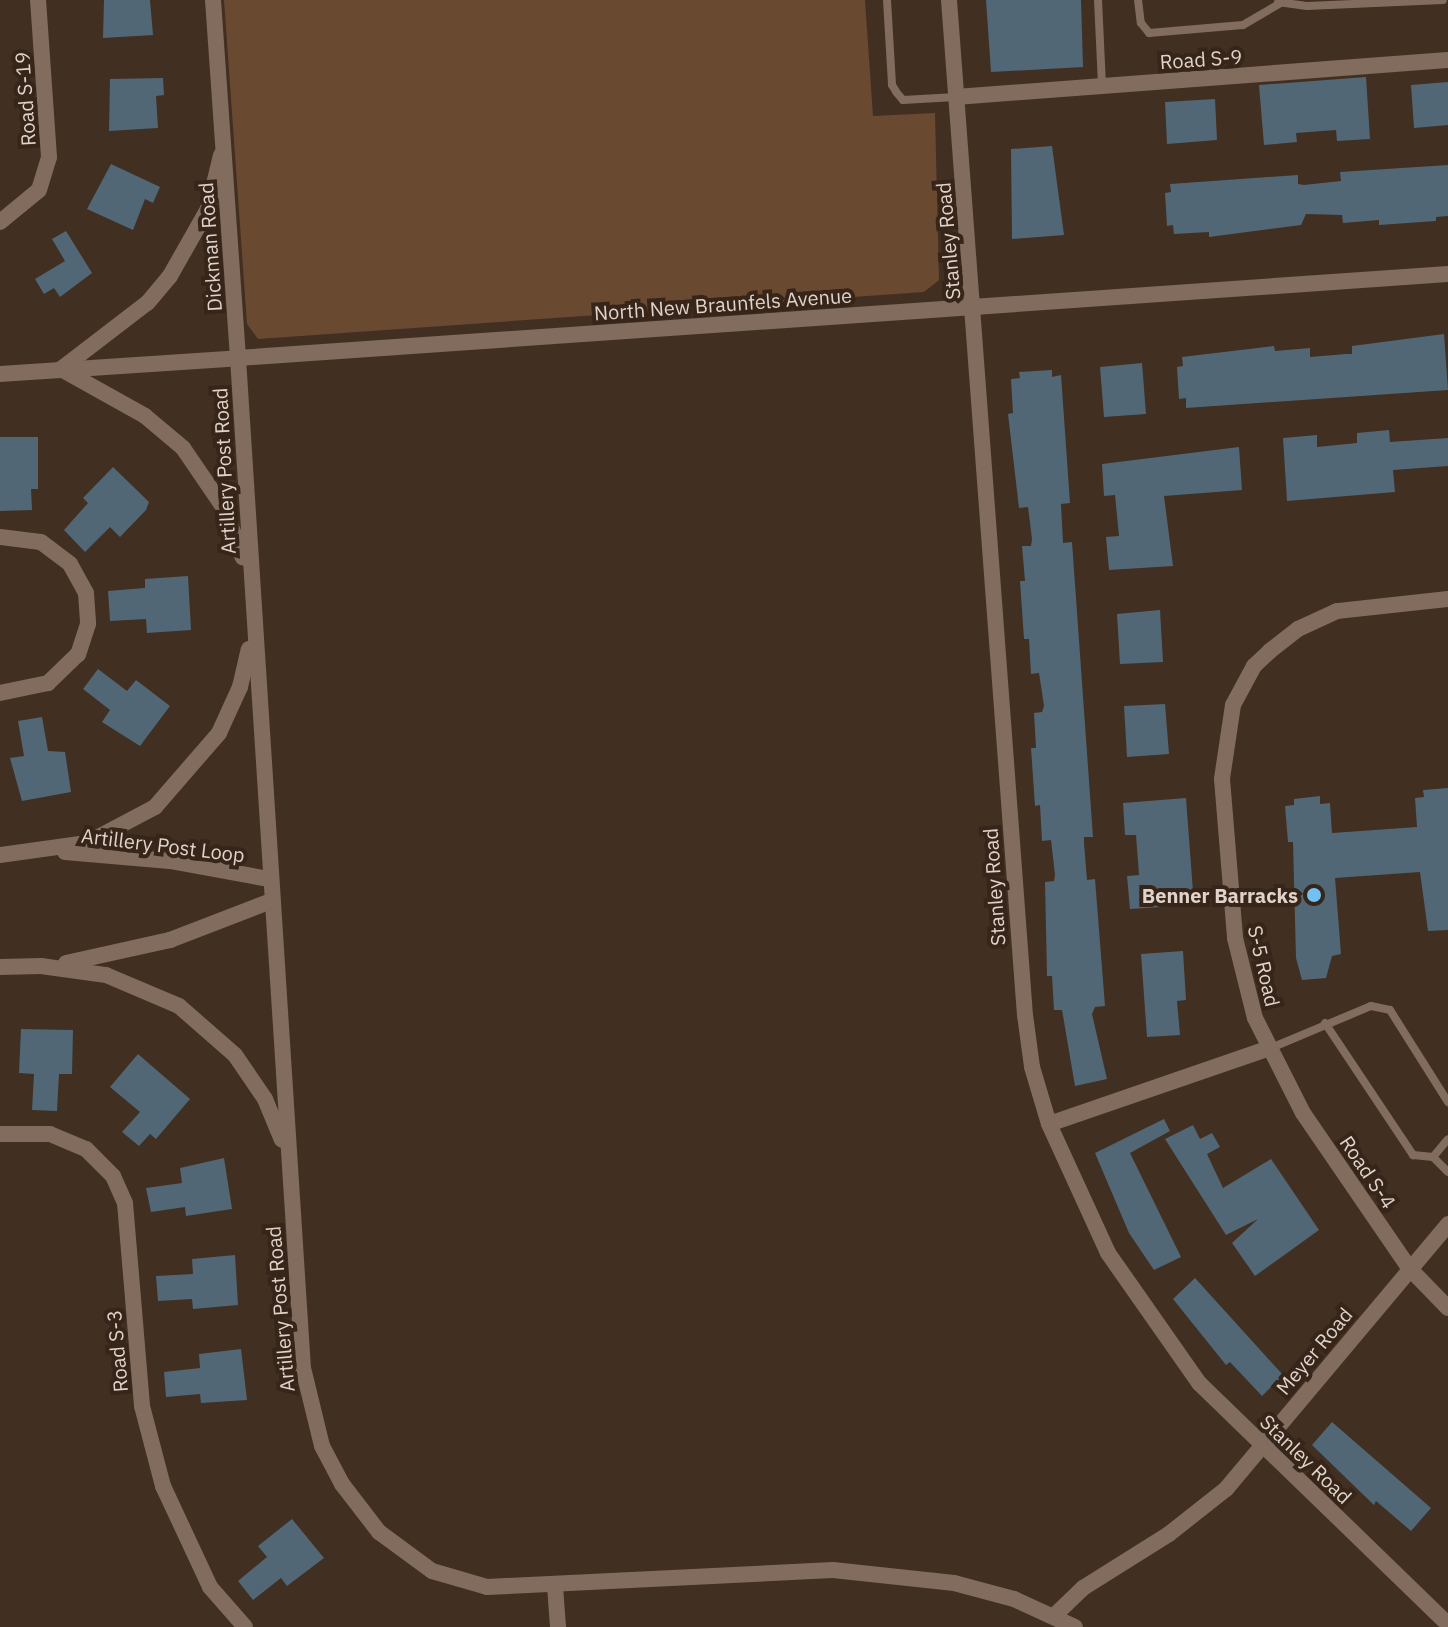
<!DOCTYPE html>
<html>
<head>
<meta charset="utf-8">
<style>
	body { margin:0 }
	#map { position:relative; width:1448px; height:1627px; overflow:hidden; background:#412f22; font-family:"IBM Plex Sans",sans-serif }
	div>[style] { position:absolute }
	.green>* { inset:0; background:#6a4931 }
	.building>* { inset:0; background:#516775 }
	.service>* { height:8px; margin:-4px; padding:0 4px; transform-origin:4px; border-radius:4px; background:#816c5e }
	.minor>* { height:16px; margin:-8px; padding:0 8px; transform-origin:8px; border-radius:8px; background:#816c5e }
	.tertiary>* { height:16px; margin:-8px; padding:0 8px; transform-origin:8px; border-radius:8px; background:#816c5e }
	.dots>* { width:22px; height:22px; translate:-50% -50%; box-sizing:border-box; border:4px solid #362518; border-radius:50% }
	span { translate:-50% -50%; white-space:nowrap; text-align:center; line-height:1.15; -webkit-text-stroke:8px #362518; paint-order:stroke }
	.street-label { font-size:20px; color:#dfd3cb }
	.poi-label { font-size:20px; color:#dfd3cb; font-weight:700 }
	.right { translate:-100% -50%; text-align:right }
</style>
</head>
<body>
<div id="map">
	<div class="green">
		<div style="clip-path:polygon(224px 0,865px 0,873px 116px,935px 113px,939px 280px,924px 292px,258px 339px,247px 324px)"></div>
	</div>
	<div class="building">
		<div style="clip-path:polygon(104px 0,150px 0,153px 35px,103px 38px)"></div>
		<div style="clip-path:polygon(986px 0,1081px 0,1083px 67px,991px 72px)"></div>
		<div style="clip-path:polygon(1366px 77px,1370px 139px,1337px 141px,1336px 130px,1296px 133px,1297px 142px,1264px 145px,1259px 85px)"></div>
		<div style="clip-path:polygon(163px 78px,164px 95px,156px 96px,158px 128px,109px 131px,110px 79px)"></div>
		<div style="clip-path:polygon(1448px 82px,1448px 125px,1414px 128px,1411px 85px)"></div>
		<div style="clip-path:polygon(1215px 99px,1217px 140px,1167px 144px,1165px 102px)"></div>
		<div style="clip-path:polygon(1052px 146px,1064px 235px,1012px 239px,1011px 149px)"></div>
		<div style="clip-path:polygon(111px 164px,160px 187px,153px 203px,145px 199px,133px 230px,87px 209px)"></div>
		<div style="clip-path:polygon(1448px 165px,1448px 216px,1436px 217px,1436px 221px,1379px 225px,1379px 220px,1343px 223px,1342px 215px,1306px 214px,1301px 225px,1209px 237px,1209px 232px,1174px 234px,1173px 225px,1167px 226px,1165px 193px,1171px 192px,1170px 184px,1298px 175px,1298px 184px,1304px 185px,1341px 181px,1340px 172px)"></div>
		<div style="clip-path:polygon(66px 231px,92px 273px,60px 297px,54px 288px,44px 294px,35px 279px,65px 261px,52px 239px)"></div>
		<div style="clip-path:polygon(1444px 334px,1448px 390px,1186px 408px,1186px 398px,1179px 399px,1177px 367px,1183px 366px,1182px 357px,1274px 346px,1275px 351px,1310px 348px,1310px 357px,1346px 354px,1352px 354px,1352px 346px)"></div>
		<div style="clip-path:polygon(1142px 363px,1146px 414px,1104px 417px,1100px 367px)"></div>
		<div style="clip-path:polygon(1052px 370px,1052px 377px,1061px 375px,1070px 503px,1061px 504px,1063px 543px,1072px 542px,1093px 837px,1084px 837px,1084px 843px,1087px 880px,1095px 879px,1105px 1006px,1095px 1007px,1092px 1014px,1107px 1079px,1075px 1086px,1062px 1010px,1054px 1010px,1052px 976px,1047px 976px,1045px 882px,1054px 881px,1055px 875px,1051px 840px,1042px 841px,1040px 805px,1035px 806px,1031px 748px,1036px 748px,1034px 713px,1042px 712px,1044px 706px,1039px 673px,1031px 674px,1029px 639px,1024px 639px,1020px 581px,1025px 581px,1022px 546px,1031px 546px,1032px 539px,1028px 507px,1019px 508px,1008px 414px,1013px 413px,1011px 379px,1020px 378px,1019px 372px)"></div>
		<div style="clip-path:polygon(1389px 430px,1390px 442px,1448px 438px,1448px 466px,1393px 470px,1395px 492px,1287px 501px,1283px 438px,1317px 435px,1317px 447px,1357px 443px,1357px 433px)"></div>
		<div style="clip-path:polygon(0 437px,38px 437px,38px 489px,31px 489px,32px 510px,0 511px)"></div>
		<div style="clip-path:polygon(1239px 447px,1242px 490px,1164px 496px,1173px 566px,1109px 570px,1106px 537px,1119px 536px,1115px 495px,1104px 496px,1102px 464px)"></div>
		<div style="clip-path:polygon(113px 467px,149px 502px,146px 510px,120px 537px,110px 527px,85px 552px,64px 530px,88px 503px,83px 498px)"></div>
		<div style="clip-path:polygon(188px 576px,191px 630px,147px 633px,146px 619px,110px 621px,108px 591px,145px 588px,145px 579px)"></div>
		<div style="clip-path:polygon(1160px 610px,1163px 662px,1120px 664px,1117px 614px)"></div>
		<div style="clip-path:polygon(98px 669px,127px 691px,136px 680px,170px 706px,140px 746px,102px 722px,110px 710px,83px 689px)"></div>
		<div style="clip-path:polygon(1165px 704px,1169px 754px,1127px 757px,1124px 706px)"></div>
		<div style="clip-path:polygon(42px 717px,48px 751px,65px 752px,71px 792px,22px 801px,10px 758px,24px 756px,18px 721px)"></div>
		<div style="clip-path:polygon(1448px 788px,1448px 930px,1428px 931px,1420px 872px,1335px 878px,1341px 954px,1332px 956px,1326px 978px,1302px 980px,1296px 958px,1293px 842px,1288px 842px,1285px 806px,1294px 805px,1294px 799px,1320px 796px,1320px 804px,1330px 803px,1332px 833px,1417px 827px,1415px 798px,1424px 797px,1423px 790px)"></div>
		<div style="clip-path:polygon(1186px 798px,1194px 905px,1130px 909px,1127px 876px,1139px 875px,1136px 835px,1125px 835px,1123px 803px)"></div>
		<div style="clip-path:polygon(1183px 951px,1186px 1000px,1177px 1001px,1180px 1035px,1147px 1037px,1141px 954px)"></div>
		<div style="clip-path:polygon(21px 1029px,73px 1030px,72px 1074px,59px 1074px,57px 1111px,32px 1110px,34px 1074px,19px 1073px)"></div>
		<div style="clip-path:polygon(138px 1054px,190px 1099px,156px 1139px,150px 1134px,139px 1146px,122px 1132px,140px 1112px,110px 1087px)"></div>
		<div style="clip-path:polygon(1164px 1119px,1170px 1131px,1130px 1153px,1181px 1257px,1154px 1270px,1129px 1233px,1095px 1153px)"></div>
		<div style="clip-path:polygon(1193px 1125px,1200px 1139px,1212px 1133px,1220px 1147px,1207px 1154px,1223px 1188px,1271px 1159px,1319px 1230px,1255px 1276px,1232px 1243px,1258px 1219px,1226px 1235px,1165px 1139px)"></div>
		<div style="clip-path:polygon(224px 1158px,232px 1209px,186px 1216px,185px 1207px,151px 1212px,146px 1188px,182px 1183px,180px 1168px)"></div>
		<div style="clip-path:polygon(235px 1255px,238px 1305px,193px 1309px,192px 1299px,158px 1301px,156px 1276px,193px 1274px,192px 1259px)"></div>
		<div style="clip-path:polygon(1195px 1278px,1283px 1375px,1262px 1396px,1230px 1362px,1226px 1365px,1173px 1299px)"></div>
		<div style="clip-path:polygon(241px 1349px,247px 1400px,201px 1403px,200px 1394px,166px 1397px,164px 1372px,200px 1368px,199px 1354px)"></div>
		<div style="clip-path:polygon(1332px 1422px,1431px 1508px,1411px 1531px,1376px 1501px,1374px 1505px,1312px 1445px)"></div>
		<div style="clip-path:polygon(292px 1519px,324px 1558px,287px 1586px,281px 1578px,253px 1600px,238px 1581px,267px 1557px,258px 1546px)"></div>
	</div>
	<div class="service">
		<div style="left:887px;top:0;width:85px;rotate:86.6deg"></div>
		<div style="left:892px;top:85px;width:9px;rotate:58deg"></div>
		<div style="left:897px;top:93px;width:9px;rotate:49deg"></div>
		<div style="left:903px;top:100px;width:53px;rotate:-3.2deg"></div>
		<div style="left:1098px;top:0;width:85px;rotate:87.3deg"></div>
		<div style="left:1138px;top:0;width:23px;rotate:83deg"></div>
		<div style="left:1141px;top:23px;width:13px;rotate:51deg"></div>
		<div style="left:1149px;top:33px;width:94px;rotate:-4.9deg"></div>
		<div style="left:1243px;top:25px;width:42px;rotate:-30.3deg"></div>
		<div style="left:1278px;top:2px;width:29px;rotate:8deg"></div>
		<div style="left:1307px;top:6px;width:136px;rotate:-2.5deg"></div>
		<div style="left:1325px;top:1023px;width:159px;rotate:56.3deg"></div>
		<div style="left:1413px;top:1155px;width:20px;rotate:6deg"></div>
		<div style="left:1433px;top:1157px;width:23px;rotate:-50deg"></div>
		<div style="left:1271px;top:1048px;width:108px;rotate:-22.8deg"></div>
		<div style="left:1371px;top:1006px;width:19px;rotate:12deg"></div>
		<div style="left:1390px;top:1010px;width:109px;rotate:57.8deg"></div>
		<div style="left:1433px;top:1157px;width:21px;rotate:45deg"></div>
	</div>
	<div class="minor">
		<div style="left:956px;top:97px;width:493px;rotate:-4.3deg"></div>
		<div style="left:221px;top:155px;width:56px;rotate:103.5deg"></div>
		<div style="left:208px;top:209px;width:77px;rotate:119.6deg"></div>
		<div style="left:170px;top:276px;width:35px;rotate:130deg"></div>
		<div style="left:147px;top:303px;width:108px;rotate:142.5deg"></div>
		<div style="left:61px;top:369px;width:96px;rotate:29.2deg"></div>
		<div style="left:145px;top:416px;width:50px;rotate:40.1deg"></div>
		<div style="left:183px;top:448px;width:73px;rotate:55.7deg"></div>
		<div style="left:224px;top:508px;width:53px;rotate:69.2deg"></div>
		<div style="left:0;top:222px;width:50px;rotate:-39.4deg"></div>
		<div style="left:39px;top:190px;width:34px;rotate:-73deg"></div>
		<div style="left:49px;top:157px;width:157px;rotate:-94deg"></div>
		<div style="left:0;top:374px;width:239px;rotate:-3.8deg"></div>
		<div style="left:238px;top:358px;width:1012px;rotate:86.32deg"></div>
		<div style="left:303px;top:1368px;width:80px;rotate:76.3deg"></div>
		<div style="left:322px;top:1446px;width:43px;rotate:62.2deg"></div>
		<div style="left:342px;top:1484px;width:61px;rotate:52.4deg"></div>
		<div style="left:379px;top:1532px;width:66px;rotate:36.3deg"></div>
		<div style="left:432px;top:1571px;width:57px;rotate:16.2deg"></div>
		<div style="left:487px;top:1587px;width:346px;rotate:-2.8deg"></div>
		<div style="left:833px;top:1570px;width:122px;rotate:6.1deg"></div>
		<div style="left:954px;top:1583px;width:62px;rotate:14.9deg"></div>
		<div style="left:1014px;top:1599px;width:67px;rotate:24.7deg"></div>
		<div style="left:0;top:537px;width:41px;rotate:7deg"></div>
		<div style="left:41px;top:542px;width:36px;rotate:37deg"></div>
		<div style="left:70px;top:564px;width:33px;rotate:61deg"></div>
		<div style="left:86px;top:593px;width:31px;rotate:86deg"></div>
		<div style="left:88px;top:624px;width:32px;rotate:108deg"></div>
		<div style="left:78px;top:654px;width:42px;rotate:136deg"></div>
		<div style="left:48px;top:683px;width:49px;rotate:168.2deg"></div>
		<div style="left:1448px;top:599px;width:112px;rotate:173.8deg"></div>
		<div style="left:1337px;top:611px;width:43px;rotate:155.2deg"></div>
		<div style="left:1298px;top:629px;width:36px;rotate:142deg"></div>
		<div style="left:1270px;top:651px;width:22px;rotate:137deg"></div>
		<div style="left:1254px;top:666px;width:44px;rotate:118.3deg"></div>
		<div style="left:1233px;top:705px;width:75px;rotate:98.5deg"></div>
		<div style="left:1222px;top:779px;width:160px;rotate:85.3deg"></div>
		<div style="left:1235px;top:938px;width:82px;rotate:76deg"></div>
		<div style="left:1255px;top:1018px;width:106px;rotate:63.2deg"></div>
		<div style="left:1303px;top:1113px;width:188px;rotate:55.6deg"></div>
		<div style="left:1409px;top:1268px;width:56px;rotate:45.7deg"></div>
		<div style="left:65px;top:852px;width:105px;rotate:4.9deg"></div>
		<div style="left:170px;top:861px;width:101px;rotate:10.3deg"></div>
		<div style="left:0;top:855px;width:88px;rotate:-7.9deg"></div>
		<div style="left:87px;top:843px;width:77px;rotate:-27.9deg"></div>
		<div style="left:155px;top:807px;width:98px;rotate:-49.1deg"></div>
		<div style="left:219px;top:733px;width:51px;rotate:-65.5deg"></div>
		<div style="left:240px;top:687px;width:39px;rotate:-77deg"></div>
		<div style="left:66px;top:963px;width:107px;rotate:-12.5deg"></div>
		<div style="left:170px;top:940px;width:108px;rotate:-21.1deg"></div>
		<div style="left:0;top:967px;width:41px;rotate:-1.4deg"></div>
		<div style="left:41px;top:966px;width:66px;rotate:7.9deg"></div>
		<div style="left:106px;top:975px;width:79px;rotate:23deg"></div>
		<div style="left:179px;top:1006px;width:74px;rotate:41.2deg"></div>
		<div style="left:235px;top:1055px;width:53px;rotate:55.7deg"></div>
		<div style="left:265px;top:1099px;width:44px;rotate:67.5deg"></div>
		<div style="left:1049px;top:1124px;width:234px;rotate:-19deg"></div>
		<div style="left:0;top:1134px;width:50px"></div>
		<div style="left:50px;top:1134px;width:39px;rotate:23deg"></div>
		<div style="left:86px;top:1149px;width:38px;rotate:45deg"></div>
		<div style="left:113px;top:1176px;width:30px;rotate:66deg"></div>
		<div style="left:125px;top:1203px;width:204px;rotate:85.2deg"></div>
		<div style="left:142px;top:1406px;width:83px;rotate:75.3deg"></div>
		<div style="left:163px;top:1486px;width:111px;rotate:65deg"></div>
		<div style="left:210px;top:1587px;width:53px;rotate:48.8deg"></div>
		<div style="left:555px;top:1586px;width:41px;rotate:85.8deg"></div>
		<div style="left:1055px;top:1615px;width:39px;rotate:-44deg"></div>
		<div style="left:1083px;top:1588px;width:102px;rotate:-32.1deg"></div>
		<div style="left:1169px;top:1534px;width:73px;rotate:-38.3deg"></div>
		<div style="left:1226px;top:1489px;width:346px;rotate:-50deg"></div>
	</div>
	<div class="tertiary">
		<div style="left:213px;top:0;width:359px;rotate:86deg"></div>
		<div style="left:238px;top:358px;width:1213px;rotate:-3.97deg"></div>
		<div style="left:949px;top:0;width:1018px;rotate:85.72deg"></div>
		<div style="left:1025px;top:1015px;width:52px;rotate:82.3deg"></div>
		<div style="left:1032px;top:1067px;width:59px;rotate:73.4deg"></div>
		<div style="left:1049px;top:1124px;width:142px;rotate:65.4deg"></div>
		<div style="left:1108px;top:1253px;width:159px;rotate:55deg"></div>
		<div style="left:1199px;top:1383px;width:347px;rotate:44.1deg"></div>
	</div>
	<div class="dots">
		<div style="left:1314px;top:895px;background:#70c2f4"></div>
	</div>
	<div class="street-label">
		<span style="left:1201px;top:59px;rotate:-4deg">Road S-9</span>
		<span style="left:25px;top:99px;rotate:-94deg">Road S-19</span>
		<span style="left:948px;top:241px;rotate:-95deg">Stanley Road</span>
		<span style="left:210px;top:247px;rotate:-94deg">Dickman Road</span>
		<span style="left:723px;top:304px;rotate:-4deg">North New Braunfels Avenue</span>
		<span style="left:224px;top:471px;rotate:-93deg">Artillery Post Road</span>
		<span style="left:163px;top:845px;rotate:7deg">Artillery Post Loop</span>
		<span style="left:994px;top:887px;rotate:-94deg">Stanley Road</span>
		<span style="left:1264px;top:966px;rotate:77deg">S-5 Road</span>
		<span style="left:1368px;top:1172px;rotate:56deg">Road S-4</span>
		<span style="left:280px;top:1309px;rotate:-95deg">Artillery Post Road</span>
		<span style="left:117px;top:1351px;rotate:-95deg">Road S-3</span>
		<span style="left:1314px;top:1351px;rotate:-50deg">Meyer Road</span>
		<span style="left:1306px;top:1459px;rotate:44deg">Stanley Road</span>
	</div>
	<div class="poi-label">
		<span class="right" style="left:1298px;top:895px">Benner Barracks</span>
	</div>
</div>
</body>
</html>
